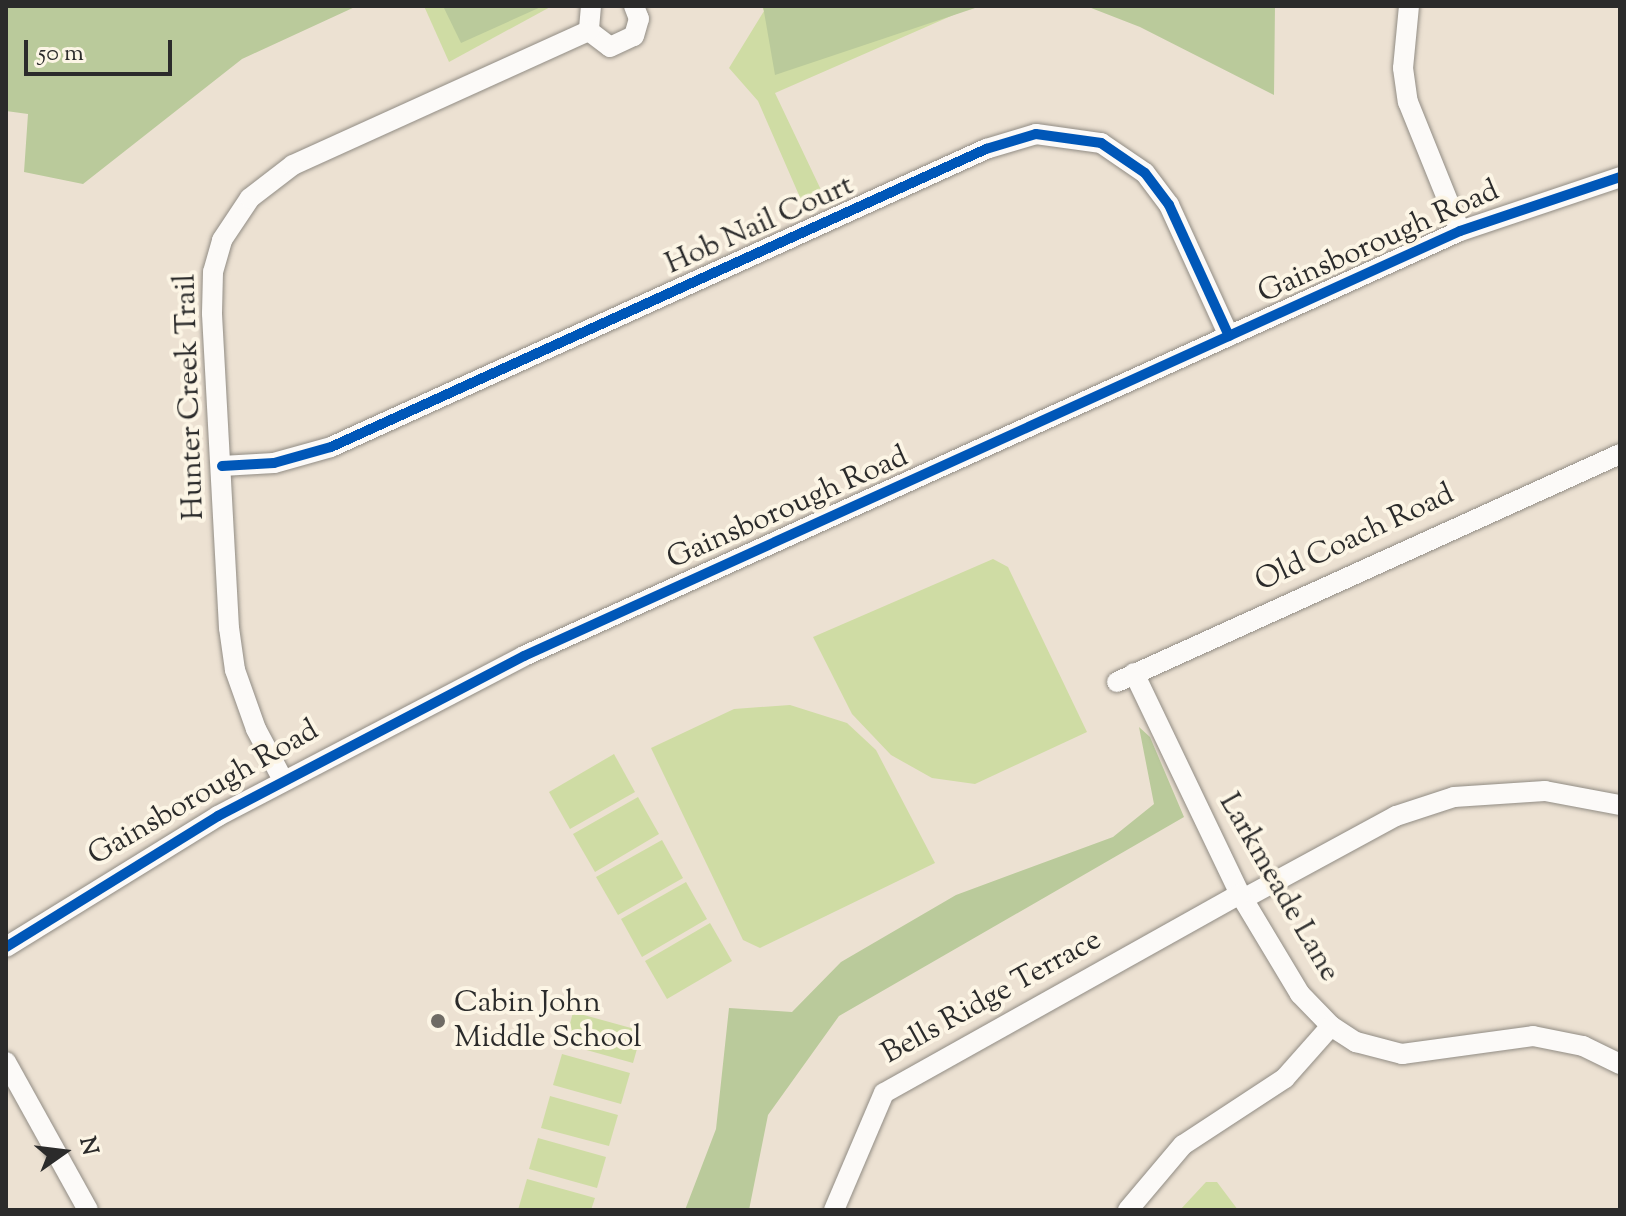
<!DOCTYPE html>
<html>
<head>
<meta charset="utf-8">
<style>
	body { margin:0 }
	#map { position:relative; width:1626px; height:1216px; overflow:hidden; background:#ece1d2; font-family:"Sorts Mill Goudy",serif }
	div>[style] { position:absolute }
	.green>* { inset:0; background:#cfdca4 }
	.forest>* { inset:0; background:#baca9b }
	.roads { filter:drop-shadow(0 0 2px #918c84) drop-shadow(0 0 2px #918c84) }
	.minor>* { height:20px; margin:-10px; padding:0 10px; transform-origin:10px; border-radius:10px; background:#fcfaf8 }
	.cycleway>* { height:10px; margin:-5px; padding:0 5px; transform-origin:5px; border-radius:5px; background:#0057b8 }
	.dots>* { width:22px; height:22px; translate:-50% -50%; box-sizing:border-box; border:4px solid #fcf5e5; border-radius:50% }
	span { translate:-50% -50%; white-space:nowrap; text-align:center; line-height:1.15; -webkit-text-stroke:8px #fcf5e5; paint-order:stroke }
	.street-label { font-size:30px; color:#2b2b2b }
	.poi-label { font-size:30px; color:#2b2b2b }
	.left { translate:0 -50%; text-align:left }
	.frame { position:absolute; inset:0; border:8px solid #2b2b2b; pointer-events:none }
	.north { position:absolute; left:24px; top:1112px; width:80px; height:80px; -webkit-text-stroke:6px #fcf5e5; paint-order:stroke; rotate:76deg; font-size:22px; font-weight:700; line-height:32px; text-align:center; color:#2b2b2b }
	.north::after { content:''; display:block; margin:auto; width:28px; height:36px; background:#2b2b2b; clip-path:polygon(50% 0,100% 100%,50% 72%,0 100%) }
	.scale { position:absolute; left:24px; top:40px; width:148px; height:36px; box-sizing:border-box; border:4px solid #2b2b2b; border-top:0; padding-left:10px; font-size:24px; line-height:28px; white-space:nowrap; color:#2b2b2b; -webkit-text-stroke:6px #fcf5e5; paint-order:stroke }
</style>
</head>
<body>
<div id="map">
	<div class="green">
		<div style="clip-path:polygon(424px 6px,552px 6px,449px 62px)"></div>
		<div style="clip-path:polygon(762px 6px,974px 6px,775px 93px,822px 192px,802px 202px,758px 101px,729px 68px,764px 11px)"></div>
		<div style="clip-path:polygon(993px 559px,1008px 567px,1087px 732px,975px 784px,932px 778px,891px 755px,852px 714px,813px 637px)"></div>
		<div style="clip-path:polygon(790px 705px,847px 723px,876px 750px,935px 863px,760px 948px,743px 940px,651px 748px,734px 709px)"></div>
		<div style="clip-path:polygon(614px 754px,635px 792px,570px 829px,549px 792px)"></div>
		<div style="clip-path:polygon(638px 797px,659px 834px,595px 872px,573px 834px)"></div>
		<div style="clip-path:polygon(662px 840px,683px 878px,618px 915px,596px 877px)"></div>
		<div style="clip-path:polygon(686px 882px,707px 919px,642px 957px,621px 919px)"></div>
		<div style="clip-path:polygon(710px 923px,732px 961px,667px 999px,645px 961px)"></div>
		<div style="clip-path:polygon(573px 1012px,642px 1031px,633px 1063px,565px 1044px)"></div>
		<div style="clip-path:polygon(562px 1054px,630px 1073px,621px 1104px,553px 1085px)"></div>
		<div style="clip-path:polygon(550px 1096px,618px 1115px,609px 1146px,541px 1128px)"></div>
		<div style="clip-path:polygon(538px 1138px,606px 1157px,597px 1188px,529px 1169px)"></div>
		<div style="clip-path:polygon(527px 1179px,595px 1198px,591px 1210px,518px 1210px)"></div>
		<div style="clip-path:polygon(1206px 1182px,1217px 1182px,1238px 1210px,1180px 1210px)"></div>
	</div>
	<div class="forest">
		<div style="clip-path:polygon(6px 6px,357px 6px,242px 59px,83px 184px,24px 172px,28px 114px,6px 111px)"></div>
		<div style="clip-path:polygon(443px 6px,543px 6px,461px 43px)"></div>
		<div style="clip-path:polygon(763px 6px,981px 6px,775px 75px)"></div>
		<div style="clip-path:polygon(1086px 6px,1275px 6px,1274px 95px,1140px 27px)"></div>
		<div style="clip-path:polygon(1139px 727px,1150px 737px,1184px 817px,839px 1016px,768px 1115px,749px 1210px,685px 1210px,716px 1129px,729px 1008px,792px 1012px,841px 962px,956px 895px,1113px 837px,1154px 804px)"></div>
	</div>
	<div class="roads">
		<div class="minor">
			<div style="left:591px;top:6px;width:25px;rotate:95deg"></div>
			<div style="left:589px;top:31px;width:26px;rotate:37deg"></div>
			<div style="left:610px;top:47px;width:26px;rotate:-25deg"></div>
			<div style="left:634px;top:36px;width:18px;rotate:-74deg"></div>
			<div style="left:639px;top:19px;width:14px;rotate:-111deg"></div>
			<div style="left:1409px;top:6px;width:62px;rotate:95.5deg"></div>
			<div style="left:1403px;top:68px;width:34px;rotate:82deg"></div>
			<div style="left:1408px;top:102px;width:139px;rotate:68deg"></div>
			<div style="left:222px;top:466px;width:52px;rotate:-3.3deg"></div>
			<div style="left:274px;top:463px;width:59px;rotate:-15.7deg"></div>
			<div style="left:331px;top:447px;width:720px;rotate:-24.46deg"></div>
			<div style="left:986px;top:149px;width:52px;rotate:-16.7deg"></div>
			<div style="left:1036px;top:134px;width:66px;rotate:7.9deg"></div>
			<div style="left:1101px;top:143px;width:53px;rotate:34.3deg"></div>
			<div style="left:1145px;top:173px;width:40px;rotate:53deg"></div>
			<div style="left:1169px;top:205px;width:144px;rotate:65.4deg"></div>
			<div style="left:1134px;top:673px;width:245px;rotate:64.4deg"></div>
			<div style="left:1240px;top:894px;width:117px;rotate:59deg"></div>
			<div style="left:1300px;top:994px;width:45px;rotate:45.9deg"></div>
			<div style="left:1331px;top:1026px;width:30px;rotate:33deg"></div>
			<div style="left:1356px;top:1042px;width:48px;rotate:14.6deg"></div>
			<div style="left:1402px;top:1054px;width:132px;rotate:-7.8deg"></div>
			<div style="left:1533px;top:1036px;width:51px;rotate:11.3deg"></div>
			<div style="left:1583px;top:1046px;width:41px;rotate:25.9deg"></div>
			<div style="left:1117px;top:682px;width:552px;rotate:-24.38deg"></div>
			<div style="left:283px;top:780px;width:58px;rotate:-117.9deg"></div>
			<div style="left:256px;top:729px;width:63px;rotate:-109.6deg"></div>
			<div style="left:235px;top:670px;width:42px;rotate:-98.1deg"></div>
			<div style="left:229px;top:628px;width:315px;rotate:-93.1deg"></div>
			<div style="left:212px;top:313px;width:41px;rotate:-88.6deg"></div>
			<div style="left:213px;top:272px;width:33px;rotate:-74deg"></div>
			<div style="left:222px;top:240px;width:50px;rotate:-56.3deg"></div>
			<div style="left:250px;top:198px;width:54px;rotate:-37.5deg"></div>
			<div style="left:293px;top:165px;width:325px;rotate:-24.4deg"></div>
			<div style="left:1243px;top:899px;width:174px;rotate:-28.5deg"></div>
			<div style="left:1396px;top:816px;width:61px;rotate:-18.1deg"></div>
			<div style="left:1454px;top:797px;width:91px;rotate:-3.8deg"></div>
			<div style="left:1545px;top:791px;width:76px;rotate:10.6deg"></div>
			<div style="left:6px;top:947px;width:249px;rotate:-31.7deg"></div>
			<div style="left:218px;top:816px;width:345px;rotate:-27.6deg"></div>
			<div style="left:524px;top:656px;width:1028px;rotate:-24.42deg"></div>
			<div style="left:1460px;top:231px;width:169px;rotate:-18.6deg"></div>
			<div style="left:6px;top:1062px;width:169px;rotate:61deg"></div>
			<div style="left:834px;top:1210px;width:127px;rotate:-66.9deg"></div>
			<div style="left:884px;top:1093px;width:408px;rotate:-29.2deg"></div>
			<div style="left:1128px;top:1210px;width:85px;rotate:-49.8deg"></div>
			<div style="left:1183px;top:1145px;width:122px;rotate:-33.3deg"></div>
			<div style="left:1285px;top:1078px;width:69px;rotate:-48.5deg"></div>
		</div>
	</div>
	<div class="cycleway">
		<div style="left:222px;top:466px;width:52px;rotate:-3.3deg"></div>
		<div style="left:274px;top:463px;width:59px;rotate:-15.7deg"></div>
		<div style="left:331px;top:447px;width:720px;rotate:-24.46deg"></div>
		<div style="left:986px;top:149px;width:52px;rotate:-16.7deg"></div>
		<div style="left:1036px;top:134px;width:66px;rotate:7.9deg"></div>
		<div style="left:1101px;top:143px;width:53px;rotate:34.3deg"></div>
		<div style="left:1145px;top:173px;width:40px;rotate:53deg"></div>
		<div style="left:1169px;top:205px;width:144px;rotate:65.4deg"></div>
		<div style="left:6px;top:947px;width:249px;rotate:-31.7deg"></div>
		<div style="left:218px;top:816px;width:345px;rotate:-27.6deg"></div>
		<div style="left:524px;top:656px;width:1028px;rotate:-24.42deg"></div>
		<div style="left:1460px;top:231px;width:169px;rotate:-18.6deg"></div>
	</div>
	<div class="dots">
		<div style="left:438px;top:1021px;background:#6f6b65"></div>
	</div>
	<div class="street-label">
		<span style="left:760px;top:226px;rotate:-24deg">Hob Nail Court</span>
		<span style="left:1379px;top:243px;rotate:-24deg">Gainsborough Road</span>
		<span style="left:191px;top:397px;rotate:-92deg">Hunter Creek Trail</span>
		<span style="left:788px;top:509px;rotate:-24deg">Gainsborough Road</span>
		<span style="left:1355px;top:539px;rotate:-25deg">Old Coach Road</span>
		<span style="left:204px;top:794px;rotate:-30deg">Gainsborough Road</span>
		<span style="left:1278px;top:888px;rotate:60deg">Larkmeade Lane</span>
		<span style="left:992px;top:998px;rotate:-29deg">Bells Ridge Terrace</span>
	</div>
	<div class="poi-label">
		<span class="left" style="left:454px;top:1021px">Cabin John<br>Middle School</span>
	</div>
	<div class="frame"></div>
	<div class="north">N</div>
	<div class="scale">50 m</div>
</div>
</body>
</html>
